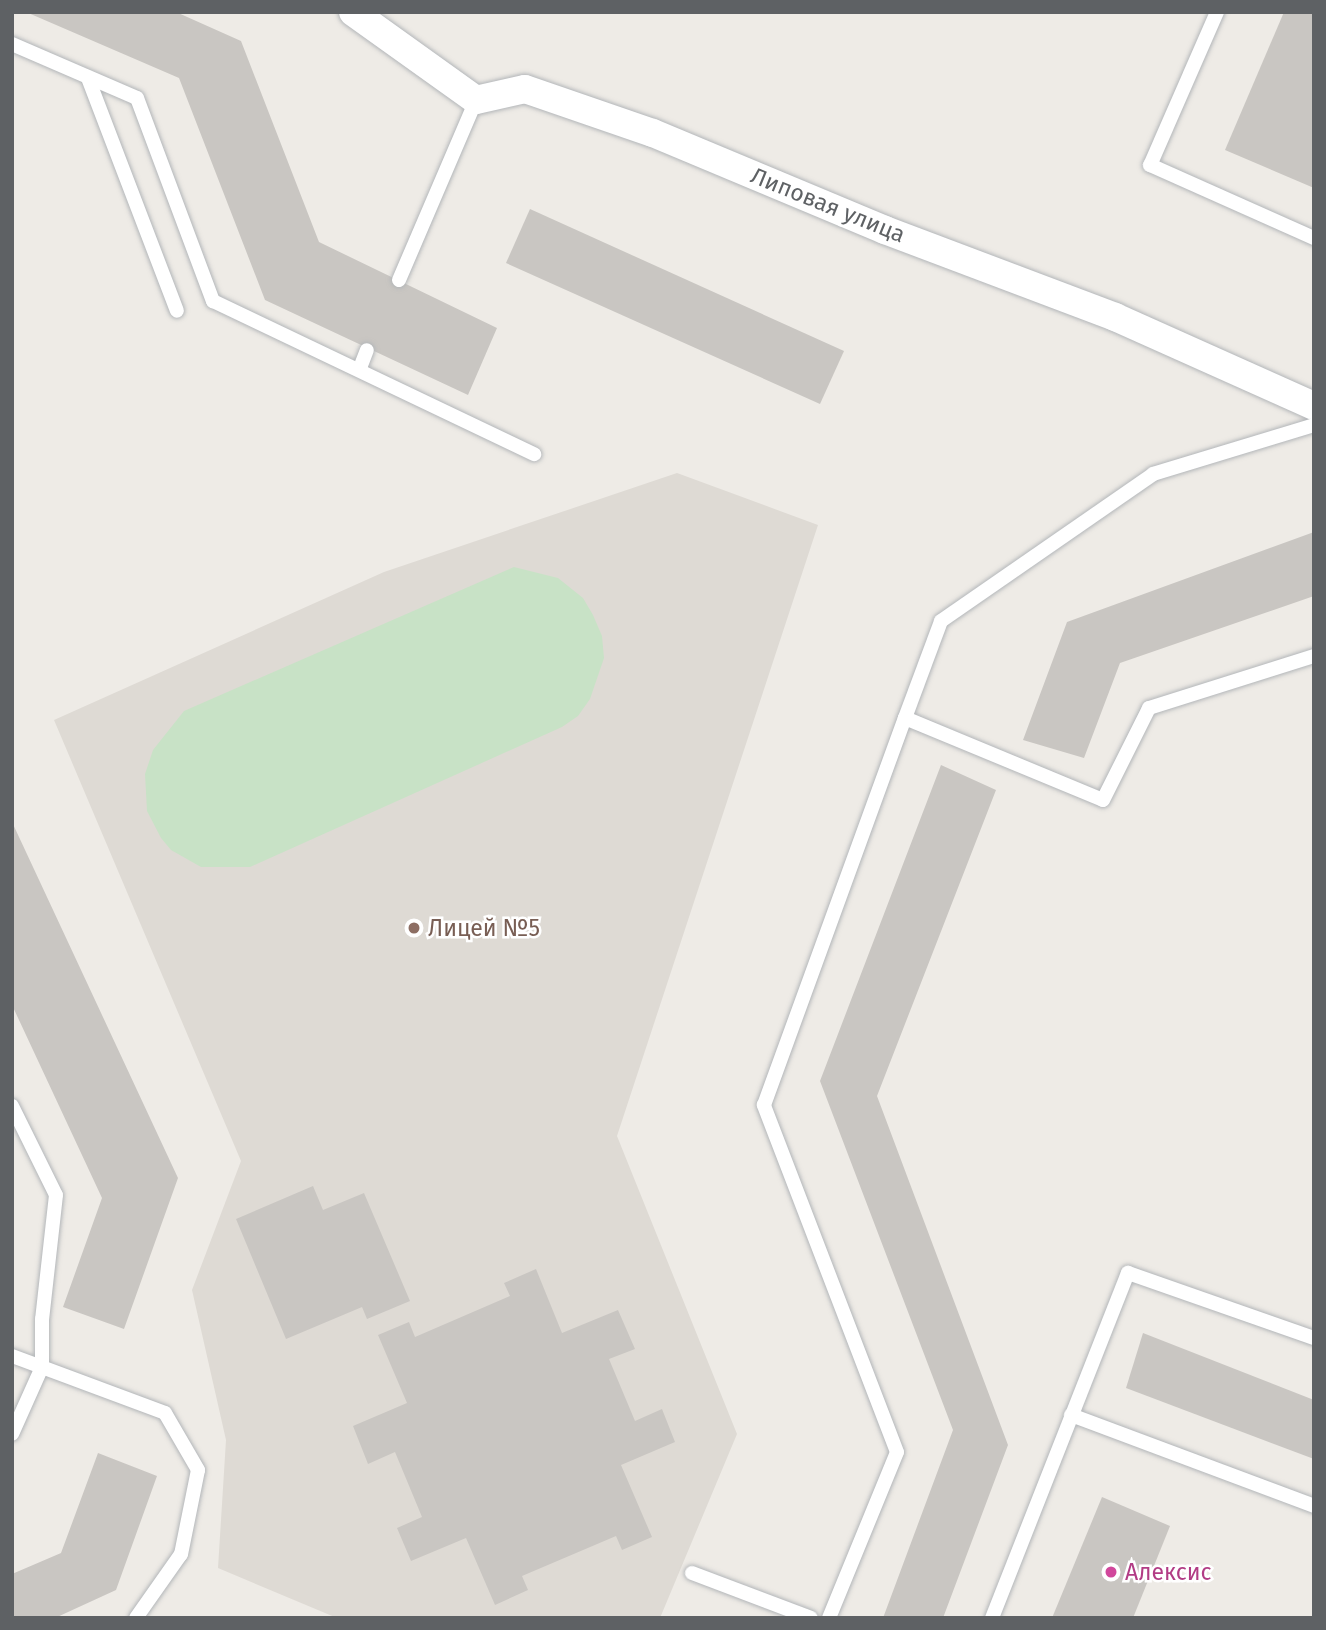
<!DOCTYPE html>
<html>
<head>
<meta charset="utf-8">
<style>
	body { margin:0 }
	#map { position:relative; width:1326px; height:1630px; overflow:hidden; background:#eeebe6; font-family:"Fira Sans",sans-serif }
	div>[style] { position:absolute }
	.education>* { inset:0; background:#dedad4 }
	.green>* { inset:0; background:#c8e2c6 }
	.building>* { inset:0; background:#c9c6c2 }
	.roads { filter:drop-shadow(0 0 2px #b3b6b9) drop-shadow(0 0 2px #b3b6b9) }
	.service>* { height:14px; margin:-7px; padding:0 7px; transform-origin:7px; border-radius:7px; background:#fff }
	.minor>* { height:28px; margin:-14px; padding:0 14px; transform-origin:14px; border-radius:14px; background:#fff }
	.dots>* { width:19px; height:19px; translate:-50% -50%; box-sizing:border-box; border:4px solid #fff; border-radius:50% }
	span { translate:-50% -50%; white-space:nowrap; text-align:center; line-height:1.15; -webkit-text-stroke:5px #fff; paint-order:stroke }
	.street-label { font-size:23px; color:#5e6164 }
	.education-label { font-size:23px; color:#785e54 }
	.left { translate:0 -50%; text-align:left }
	.hotel-label { font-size:23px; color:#b23c85 }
	.frame { position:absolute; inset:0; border:14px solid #5e6164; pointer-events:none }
</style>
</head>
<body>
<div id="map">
	<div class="education">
		<div style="clip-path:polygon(677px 473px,818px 525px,617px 1136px,737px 1434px,660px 1618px,337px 1618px,218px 1568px,226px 1440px,192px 1290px,241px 1161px,54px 720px,384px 572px)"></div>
	</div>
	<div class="green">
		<div style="clip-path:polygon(514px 567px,558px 578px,583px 598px,593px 615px,602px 636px,604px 658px,590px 699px,578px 716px,562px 727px,250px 867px,201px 867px,171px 850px,161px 838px,147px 811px,145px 774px,153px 750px,184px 711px)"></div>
	</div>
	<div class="building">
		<div style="clip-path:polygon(26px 12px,176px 12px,241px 41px,319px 242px,497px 328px,468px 395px,265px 300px,179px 78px)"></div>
		<div style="clip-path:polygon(1284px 12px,1314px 12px,1314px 188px,1225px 150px)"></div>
		<div style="clip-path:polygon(530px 209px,844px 351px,820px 404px,506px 263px)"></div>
		<div style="clip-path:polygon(1314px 532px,1314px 596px,1120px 663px,1084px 758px,1023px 740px,1067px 622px)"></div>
		<div style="clip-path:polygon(941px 765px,996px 790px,877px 1096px,1008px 1445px,943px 1618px,883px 1618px,953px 1430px,820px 1081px)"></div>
		<div style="clip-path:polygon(12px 822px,178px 1178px,124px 1329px,63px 1307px,102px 1198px,12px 1005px)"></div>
		<div style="clip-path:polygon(313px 1186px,323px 1210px,364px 1193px,410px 1301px,367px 1319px,362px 1307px,286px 1339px,236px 1219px)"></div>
		<div style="clip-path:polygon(536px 1269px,562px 1333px,618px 1310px,635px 1349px,609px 1359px,635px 1421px,662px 1409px,675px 1442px,621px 1465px,652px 1537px,622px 1550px,616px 1536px,522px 1576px,528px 1590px,495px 1605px,466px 1538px,411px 1561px,397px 1528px,422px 1517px,395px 1452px,368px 1464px,353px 1426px,407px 1403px,378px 1335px,409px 1322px,415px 1337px,510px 1296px,504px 1283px)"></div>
		<div style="clip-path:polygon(1143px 1333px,1314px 1400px,1314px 1459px,1126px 1388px)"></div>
		<div style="clip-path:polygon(98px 1453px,157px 1476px,116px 1590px,55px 1618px,12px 1618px,12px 1574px,61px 1553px)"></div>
		<div style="clip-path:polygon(1102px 1497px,1170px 1526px,1133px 1618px,1052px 1618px)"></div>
	</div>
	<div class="roads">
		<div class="service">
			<div style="left:1217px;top:12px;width:167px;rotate:113.6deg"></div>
			<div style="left:1150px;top:165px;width:180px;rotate:24deg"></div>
			<div style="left:12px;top:44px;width:136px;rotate:23.4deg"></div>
			<div style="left:137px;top:98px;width:217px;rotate:69.5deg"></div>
			<div style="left:213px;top:301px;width:356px;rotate:25.5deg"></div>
			<div style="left:88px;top:78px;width:249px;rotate:69.1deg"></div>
			<div style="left:399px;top:280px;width:196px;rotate:-66.8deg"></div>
			<div style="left:360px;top:368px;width:19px;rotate:-69deg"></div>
			<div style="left:905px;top:718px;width:103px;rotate:-69.6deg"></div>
			<div style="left:941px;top:621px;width:258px;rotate:-34.7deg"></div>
			<div style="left:1153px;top:474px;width:168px;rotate:-16.9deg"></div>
			<div style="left:12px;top:1106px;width:99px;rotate:63.7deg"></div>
			<div style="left:56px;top:1195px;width:125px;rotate:96.4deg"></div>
			<div style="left:42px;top:1319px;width:48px;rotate:90deg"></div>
			<div style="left:42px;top:1367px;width:73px;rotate:114.1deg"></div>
			<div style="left:12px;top:1356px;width:163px;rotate:20.4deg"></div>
			<div style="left:165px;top:1413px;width:66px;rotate:59.9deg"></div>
			<div style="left:198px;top:1470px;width:86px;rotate:101.4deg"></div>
			<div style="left:181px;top:1554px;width:78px;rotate:125.1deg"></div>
			<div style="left:1071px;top:1415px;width:259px;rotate:20.5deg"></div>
			<div style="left:692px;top:1573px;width:127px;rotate:20.7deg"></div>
			<div style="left:829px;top:1618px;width:179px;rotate:-67.7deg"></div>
			<div style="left:897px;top:1452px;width:372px;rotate:-111deg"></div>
			<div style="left:764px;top:1105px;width:412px;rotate:-70deg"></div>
			<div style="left:905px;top:718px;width:214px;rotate:22.5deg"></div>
			<div style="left:1103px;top:800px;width:103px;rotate:-63.4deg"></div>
			<div style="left:1149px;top:708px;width:173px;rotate:-17.5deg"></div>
			<div style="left:992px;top:1618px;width:371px;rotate:-68.5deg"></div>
			<div style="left:1128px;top:1273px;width:197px;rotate:19.3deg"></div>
		</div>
		<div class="minor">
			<div style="left:353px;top:12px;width:151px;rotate:35.6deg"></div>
			<div style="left:476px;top:100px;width:50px;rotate:-12.7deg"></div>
			<div style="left:525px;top:89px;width:135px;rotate:19deg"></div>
			<div style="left:653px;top:133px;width:251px;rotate:22.7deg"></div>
			<div style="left:885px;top:230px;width:246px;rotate:20.7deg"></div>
			<div style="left:1115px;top:317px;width:218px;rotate:24.1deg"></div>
		</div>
	</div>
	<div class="dots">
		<div style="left:414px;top:928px;background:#8d6e63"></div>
		<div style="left:1111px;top:1572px;background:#d1479c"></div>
	</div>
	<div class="street-label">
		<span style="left:828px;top:205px;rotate:22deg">Липовая улица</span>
	</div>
	<div class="education-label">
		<span class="left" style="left:428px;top:928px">Лицей №5</span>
	</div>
	<div class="hotel-label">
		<span class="left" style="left:1125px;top:1572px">Алексис</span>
	</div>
	<div class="frame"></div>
</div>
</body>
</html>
